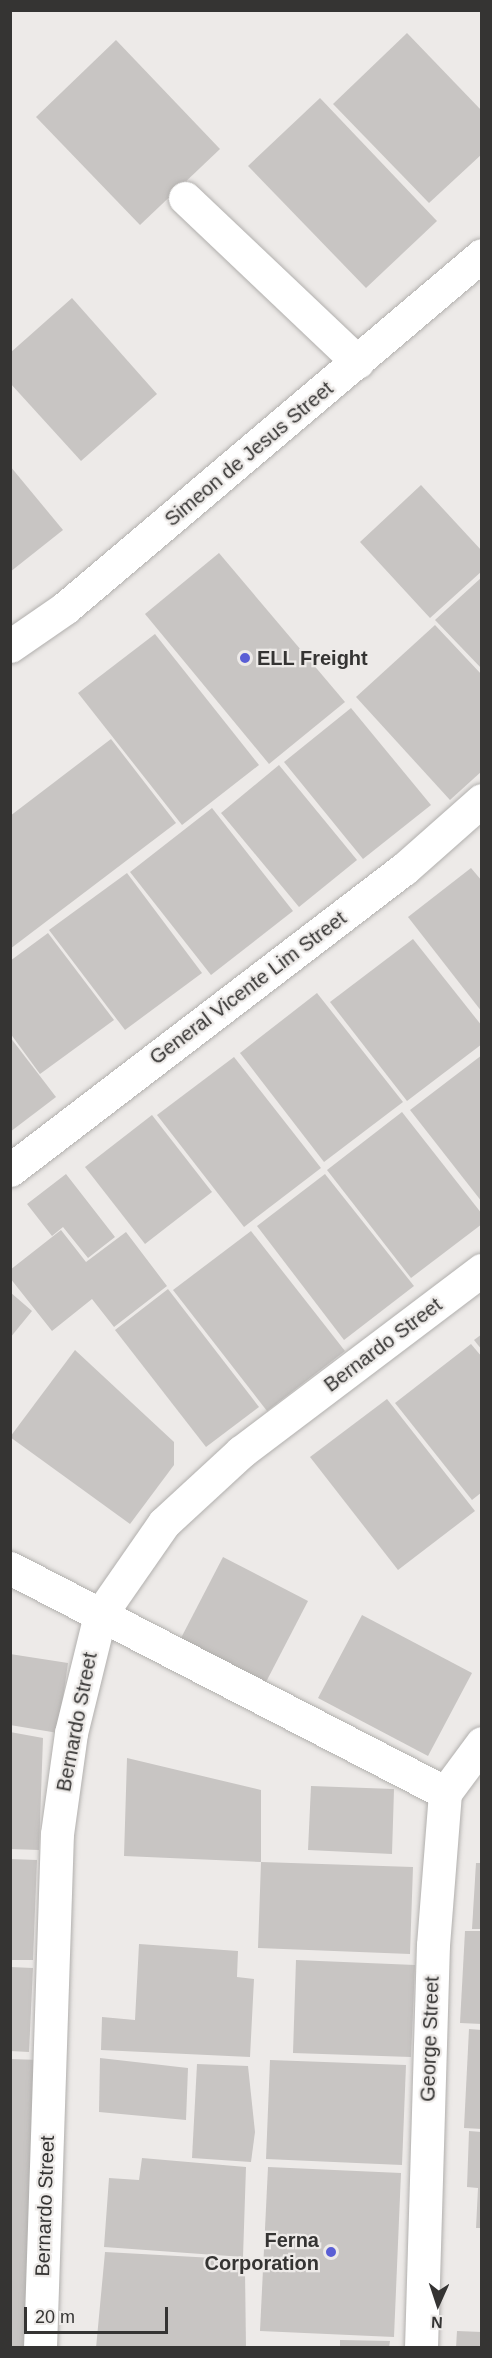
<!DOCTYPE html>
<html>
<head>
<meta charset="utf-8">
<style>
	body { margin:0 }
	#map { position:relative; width:492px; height:2358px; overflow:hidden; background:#edeae8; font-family:Helvetica,sans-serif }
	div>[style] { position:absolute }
	.building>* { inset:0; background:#c8c5c3 }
	.roads { filter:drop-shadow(0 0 2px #b1afad) drop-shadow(0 0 2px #b1afad) }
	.minor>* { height:33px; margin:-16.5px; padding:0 16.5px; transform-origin:16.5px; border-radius:16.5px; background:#fff }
	.dots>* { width:16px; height:16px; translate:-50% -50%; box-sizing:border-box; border:3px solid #edeae8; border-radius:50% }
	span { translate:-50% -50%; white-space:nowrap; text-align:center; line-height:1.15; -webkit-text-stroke:4.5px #edeae8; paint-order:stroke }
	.street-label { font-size:20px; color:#353433 }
	.poi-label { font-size:20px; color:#353433; font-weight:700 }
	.left { translate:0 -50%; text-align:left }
	.right { translate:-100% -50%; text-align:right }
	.frame { position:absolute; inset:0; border:12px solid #353433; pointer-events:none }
	.north { position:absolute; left:408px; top:2274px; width:60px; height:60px; -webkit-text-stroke:4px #edeae8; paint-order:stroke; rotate:183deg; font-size:16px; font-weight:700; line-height:24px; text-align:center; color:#353433 }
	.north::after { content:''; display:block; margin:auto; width:21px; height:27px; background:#353433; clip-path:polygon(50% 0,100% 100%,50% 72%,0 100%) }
	.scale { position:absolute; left:24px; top:2307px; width:144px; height:27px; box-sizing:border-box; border:3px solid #353433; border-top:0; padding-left:8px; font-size:18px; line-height:21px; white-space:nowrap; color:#353433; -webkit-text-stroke:4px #edeae8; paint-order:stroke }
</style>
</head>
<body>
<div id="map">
	<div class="building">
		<div style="clip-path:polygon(407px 33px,482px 111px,482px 154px,429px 203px,333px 104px)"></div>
		<div style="clip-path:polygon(116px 40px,220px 149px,140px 225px,36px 117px)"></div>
		<div style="clip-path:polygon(320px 98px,437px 221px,366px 288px,248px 166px)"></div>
		<div style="clip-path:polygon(72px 298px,157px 394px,81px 461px,10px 383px,10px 353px)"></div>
		<div style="clip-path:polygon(10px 466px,63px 530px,10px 572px)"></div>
		<div style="clip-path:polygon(421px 485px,482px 551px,482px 571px,430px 618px,360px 542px)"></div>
		<div style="clip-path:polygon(219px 553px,345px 702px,269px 764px,145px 614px)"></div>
		<div style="clip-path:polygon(482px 577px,482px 669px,435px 620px)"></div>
		<div style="clip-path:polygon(435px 625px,482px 675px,482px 771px,450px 800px,356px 697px)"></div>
		<div style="clip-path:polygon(155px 634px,259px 765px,182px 825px,78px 693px)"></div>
		<div style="clip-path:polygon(351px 708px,431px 805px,363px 859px,284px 762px)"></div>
		<div style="clip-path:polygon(111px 739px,176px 823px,10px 949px,10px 816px)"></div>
		<div style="clip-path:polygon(279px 765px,357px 860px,299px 907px,221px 813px)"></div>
		<div style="clip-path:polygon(212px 808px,293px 911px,211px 975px,130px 872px)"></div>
		<div style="clip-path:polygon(471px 868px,482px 881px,482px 1012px,408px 917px)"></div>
		<div style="clip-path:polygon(127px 873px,202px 973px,125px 1030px,49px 930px)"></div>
		<div style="clip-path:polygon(48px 933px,114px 1020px,40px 1074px,10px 1033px,10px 961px)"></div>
		<div style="clip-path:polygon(413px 939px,482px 1026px,482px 1044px,407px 1101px,330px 1002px)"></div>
		<div style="clip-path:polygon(317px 993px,403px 1102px,324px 1162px,240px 1053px)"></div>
		<div style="clip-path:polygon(10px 1037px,56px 1097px,10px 1132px)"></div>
		<div style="clip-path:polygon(482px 1055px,482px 1202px,410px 1110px)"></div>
		<div style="clip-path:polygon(234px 1057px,321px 1168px,244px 1227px,157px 1115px)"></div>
		<div style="clip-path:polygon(402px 1112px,482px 1214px,482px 1224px,411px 1278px,327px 1170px)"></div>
		<div style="clip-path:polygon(152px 1115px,212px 1192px,145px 1244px,85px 1167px)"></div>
		<div style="clip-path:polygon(66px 1174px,115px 1237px,88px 1258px,63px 1227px,52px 1236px,27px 1204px)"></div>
		<div style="clip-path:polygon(325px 1174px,414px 1286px,344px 1340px,257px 1226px)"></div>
		<div style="clip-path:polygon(61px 1230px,86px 1262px,126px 1232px,167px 1286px,114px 1327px,92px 1299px,52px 1331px,10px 1278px,10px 1270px)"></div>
		<div style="clip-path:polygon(251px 1231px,345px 1351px,267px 1411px,173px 1290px)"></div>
		<div style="clip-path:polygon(168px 1289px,259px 1407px,206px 1447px,115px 1330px)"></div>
		<div style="clip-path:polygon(10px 1292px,32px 1311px,10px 1338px)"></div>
		<div style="clip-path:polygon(482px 1334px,482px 1350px,474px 1340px)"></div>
		<div style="clip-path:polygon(471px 1344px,482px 1357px,482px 1492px,472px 1500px,395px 1403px)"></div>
		<div style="clip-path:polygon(75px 1350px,174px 1442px,174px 1465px,130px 1524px,10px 1437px)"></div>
		<div style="clip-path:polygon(387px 1399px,475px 1511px,398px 1570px,310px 1457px)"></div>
		<div style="clip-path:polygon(223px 1557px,308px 1601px,266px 1682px,181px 1638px)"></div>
		<div style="clip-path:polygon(362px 1615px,472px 1673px,428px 1756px,318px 1698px)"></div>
		<div style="clip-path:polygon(10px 1654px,68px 1663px,58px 1733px,10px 1725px)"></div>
		<div style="clip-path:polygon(10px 1732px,43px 1738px,39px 1850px,10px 1849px)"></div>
		<div style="clip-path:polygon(127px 1758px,261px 1790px,261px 1862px,413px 1867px,410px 1954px,258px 1948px,261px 1862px,124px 1856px)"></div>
		<div style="clip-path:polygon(311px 1786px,394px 1789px,392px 1854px,308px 1850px)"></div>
		<div style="clip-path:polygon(10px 1859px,37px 1860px,33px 1960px,10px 1960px)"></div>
		<div style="clip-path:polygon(476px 1863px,482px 1863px,482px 1929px,472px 1929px)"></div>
		<div style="clip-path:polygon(465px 1931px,482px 1931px,482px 2024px,460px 2023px)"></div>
		<div style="clip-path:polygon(139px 1944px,238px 1951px,237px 1977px,254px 1979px,250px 2057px,101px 2050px,102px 2017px,135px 2020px)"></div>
		<div style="clip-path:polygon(296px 1960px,415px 1965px,411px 2057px,293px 2053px)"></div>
		<div style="clip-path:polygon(10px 1967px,33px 1968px,29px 2052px,10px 2051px)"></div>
		<div style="clip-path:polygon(469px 2029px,482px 2030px,482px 2129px,464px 2128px)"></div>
		<div style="clip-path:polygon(100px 2058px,188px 2068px,186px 2120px,99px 2112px)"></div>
		<div style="clip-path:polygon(10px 2059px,40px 2060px,29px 2348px,10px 2348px)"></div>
		<div style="clip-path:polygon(270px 2060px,406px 2065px,402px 2165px,266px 2159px)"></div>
		<div style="clip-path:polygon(197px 2064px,248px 2066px,255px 2132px,251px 2162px,192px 2158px)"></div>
		<div style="clip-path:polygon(469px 2131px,482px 2132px,482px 2228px,476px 2228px,478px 2188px,467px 2187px)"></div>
		<div style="clip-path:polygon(142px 2158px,246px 2167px,243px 2257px,104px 2247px,109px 2178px,139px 2180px)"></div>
		<div style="clip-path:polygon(268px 2167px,401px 2173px,394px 2337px,260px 2331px)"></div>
		<div style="clip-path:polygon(105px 2252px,232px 2259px,245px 2271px,246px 2348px,96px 2348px)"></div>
		<div style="clip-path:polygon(457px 2331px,482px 2332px,482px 2348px,456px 2348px)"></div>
		<div style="clip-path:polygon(340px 2340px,390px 2341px,389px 2348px,340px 2348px)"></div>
	</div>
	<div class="roads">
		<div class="minor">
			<div style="left:185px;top:198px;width:238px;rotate:43.5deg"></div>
			<div style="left:10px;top:646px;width:67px;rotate:-34.6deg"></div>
			<div style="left:65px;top:608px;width:546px;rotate:-40.25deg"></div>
			<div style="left:10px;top:1170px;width:496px;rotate:-37.4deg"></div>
			<div style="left:404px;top:869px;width:104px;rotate:-41.5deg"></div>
			<div style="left:10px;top:1568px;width:490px;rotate:27.3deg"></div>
			<div style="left:40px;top:2348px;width:514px;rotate:-88.11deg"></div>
			<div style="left:57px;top:1834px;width:102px;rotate:-82.1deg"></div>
			<div style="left:71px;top:1733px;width:122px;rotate:-76.2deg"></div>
			<div style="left:100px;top:1615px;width:112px;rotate:-55.2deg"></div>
			<div style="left:164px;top:1523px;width:105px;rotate:-42.7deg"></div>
			<div style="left:241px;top:1452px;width:302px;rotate:-37.1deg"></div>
			<div style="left:421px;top:2348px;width:403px;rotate:-88.3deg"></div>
			<div style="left:433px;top:1945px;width:152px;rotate:-85.5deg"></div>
			<div style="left:445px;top:1793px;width:62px;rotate:-53.5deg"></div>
		</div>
	</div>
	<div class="dots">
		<div style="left:245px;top:658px;background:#5a5ed5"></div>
		<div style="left:331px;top:2252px;background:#5a5ed5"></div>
	</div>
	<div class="street-label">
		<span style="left:249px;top:454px;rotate:-40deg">Simeon de Jesus Street</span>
		<span style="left:248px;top:988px;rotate:-37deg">General Vicente Lim Street</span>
		<span style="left:383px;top:1345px;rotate:-37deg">Bernardo Street</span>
		<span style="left:77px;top:1722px;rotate:-79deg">Bernardo Street</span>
		<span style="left:430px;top:2039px;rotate:-88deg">George Street</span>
		<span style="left:45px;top:2206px;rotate:-88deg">Bernardo Street</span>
	</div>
	<div class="poi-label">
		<span class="left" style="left:257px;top:658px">ELL Freight</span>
		<span class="right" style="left:319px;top:2252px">Ferna<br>Corporation</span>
	</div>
	<div class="frame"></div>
	<div class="north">N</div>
	<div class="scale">20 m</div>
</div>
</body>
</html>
